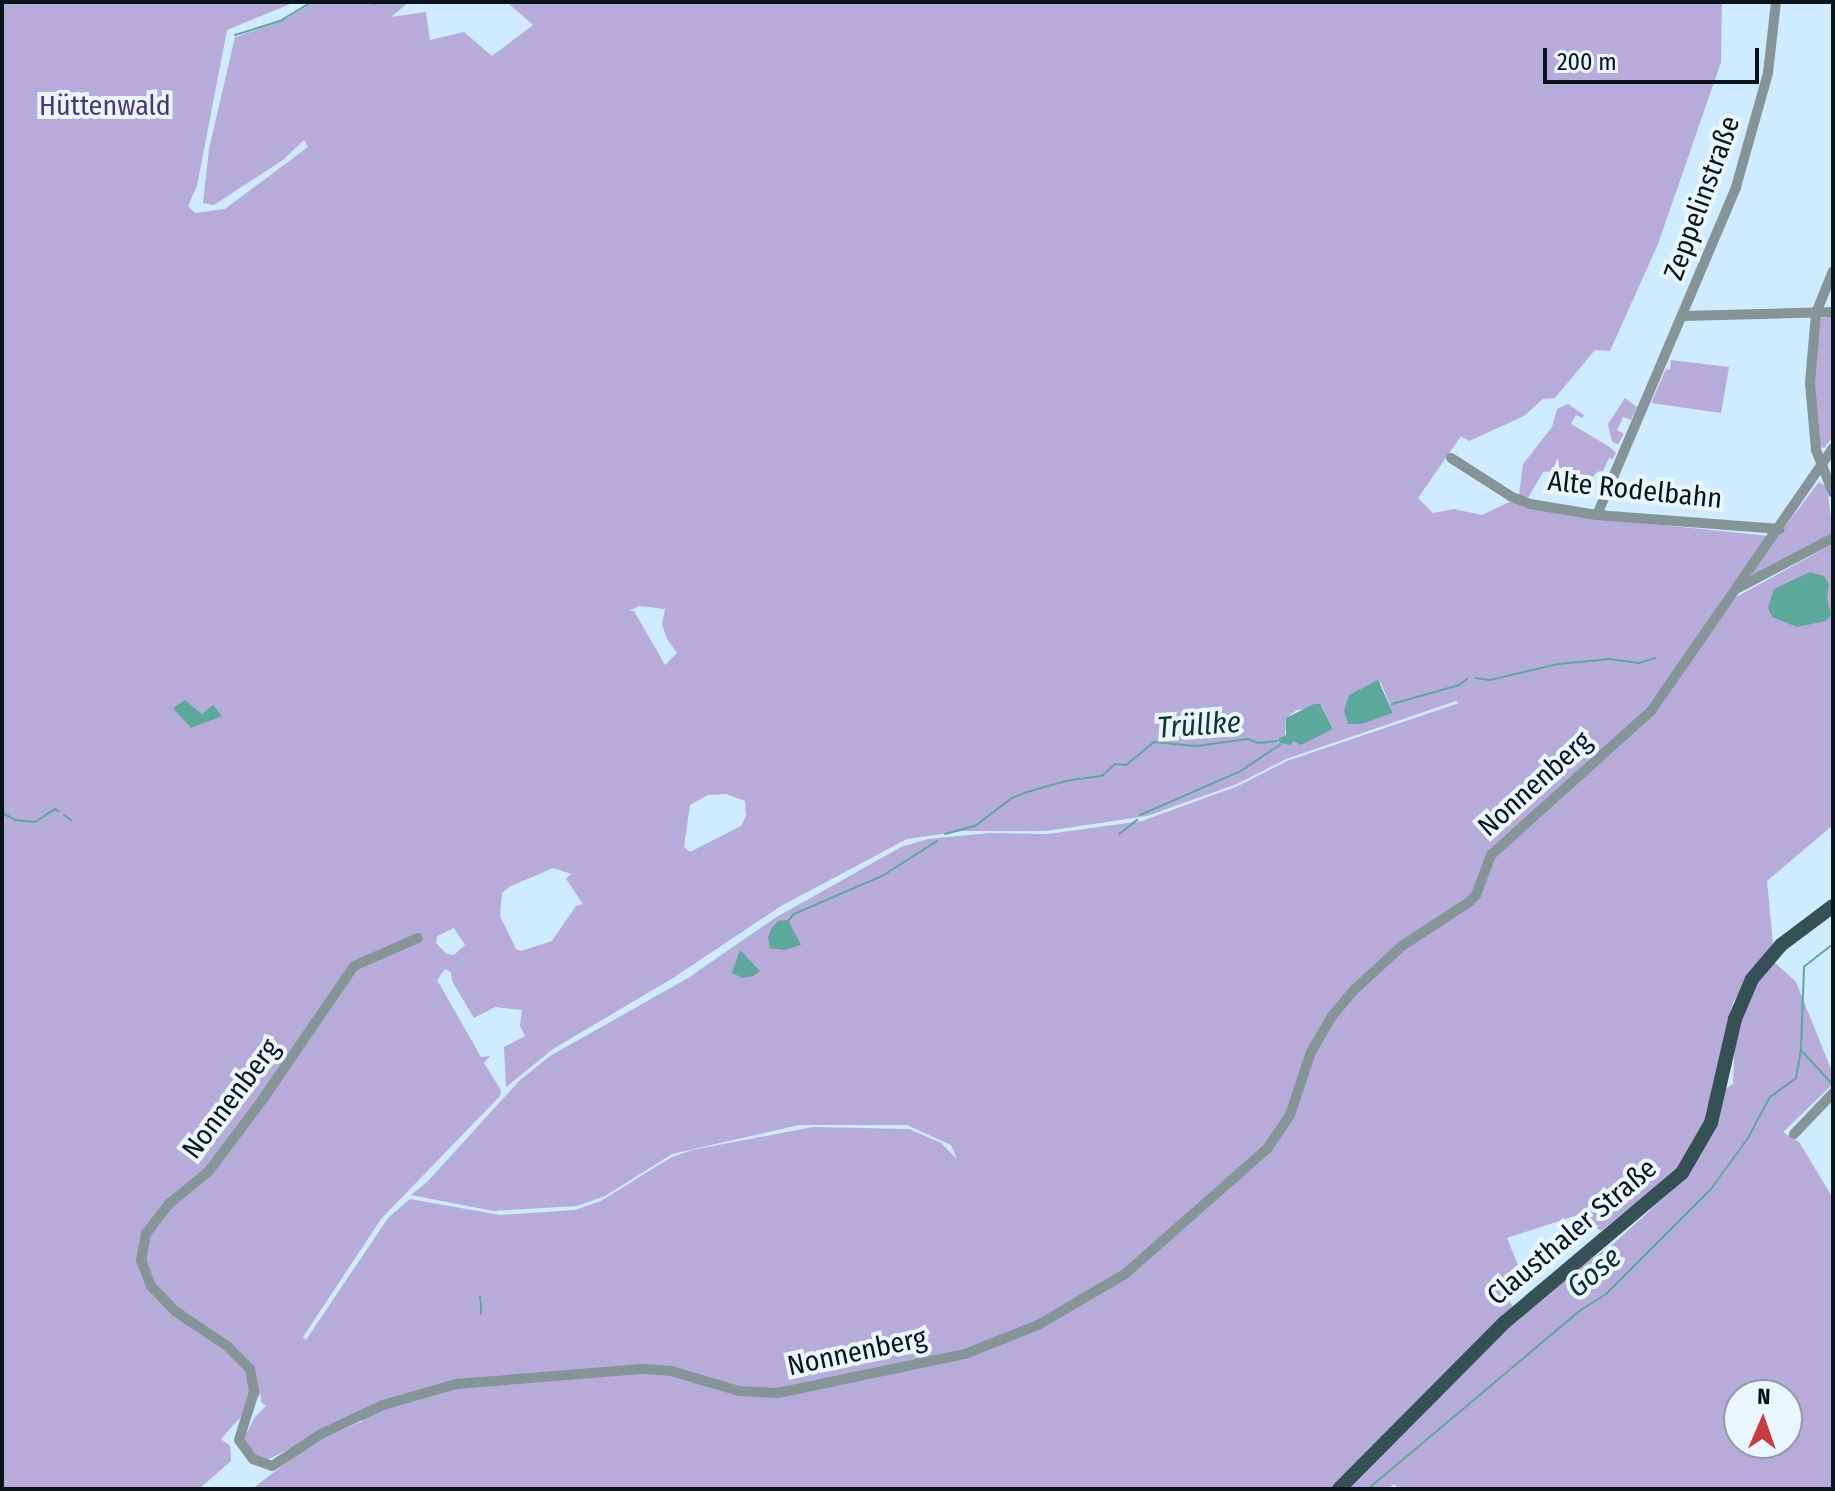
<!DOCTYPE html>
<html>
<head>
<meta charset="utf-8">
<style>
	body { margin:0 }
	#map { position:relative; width:1835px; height:1491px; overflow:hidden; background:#ceebff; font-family:"Fira Sans Condensed",sans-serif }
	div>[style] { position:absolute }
	.green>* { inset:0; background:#b6abd9 }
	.water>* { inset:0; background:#5ca89a }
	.stream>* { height:2px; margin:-1px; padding:0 1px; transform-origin:1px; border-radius:1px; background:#5ca89a }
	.minor>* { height:10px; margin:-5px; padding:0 5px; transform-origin:5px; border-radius:5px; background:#859497 }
	.major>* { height:14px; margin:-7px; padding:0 7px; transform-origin:7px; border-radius:7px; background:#355156 }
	span { translate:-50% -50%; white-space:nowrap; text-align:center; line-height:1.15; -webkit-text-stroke:8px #eaf6fe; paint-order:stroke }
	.park-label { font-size:28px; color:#4c3679 }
	.street-label { font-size:28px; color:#09131a }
	.water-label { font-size:30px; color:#0f352e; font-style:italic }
	.frame { position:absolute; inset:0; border:4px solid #09131a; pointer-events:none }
	.north { position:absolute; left:1723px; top:1379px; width:80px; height:80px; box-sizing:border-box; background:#eaf6fe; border:2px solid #909ba3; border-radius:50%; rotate:2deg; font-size:22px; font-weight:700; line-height:32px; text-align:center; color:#09131a }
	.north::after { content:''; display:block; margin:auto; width:28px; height:36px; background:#ca3a43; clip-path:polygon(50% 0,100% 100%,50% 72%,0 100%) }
	.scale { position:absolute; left:1543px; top:48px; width:216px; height:36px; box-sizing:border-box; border:4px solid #09131a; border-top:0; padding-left:10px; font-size:24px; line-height:28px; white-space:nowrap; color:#09131a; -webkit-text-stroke:6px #eaf6fe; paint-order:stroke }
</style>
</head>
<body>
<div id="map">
	<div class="green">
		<div style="clip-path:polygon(evenodd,2px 2px,295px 2px,227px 30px,197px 186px,188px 206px,195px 213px,225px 209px,308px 147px,304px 140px,283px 160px,214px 205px,203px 203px,209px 149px,235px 37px,280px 22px,314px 2px,409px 2px,391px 17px,426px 12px,430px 40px,464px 32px,492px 56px,533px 25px,507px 2px,1722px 2px,1721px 62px,1658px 244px,1610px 351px,1595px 350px,1555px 398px,1543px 399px,1524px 416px,1469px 441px,1461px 436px,1418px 498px,1433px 513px,1454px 509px,1482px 515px,1514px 500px,1584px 517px,1770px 536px,1725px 595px,1727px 602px,1833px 544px,1833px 825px,1767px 881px,1773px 944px,1733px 1002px,1705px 1121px,1677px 1169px,1601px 1231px,1593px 1226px,1587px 1212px,1507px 1238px,1518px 1265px,1499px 1286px,1513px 1307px,1333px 1489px,252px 1489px,313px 1442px,363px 1421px,357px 1415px,267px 1460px,249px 1452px,244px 1438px,255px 1417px,266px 1406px,261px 1402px,261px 1394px,221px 1439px,230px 1446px,231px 1461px,199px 1489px,2px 1489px,2px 2px,639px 606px,665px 609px,662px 624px,667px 639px,677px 653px,665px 665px,634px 611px,629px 611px,639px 606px,2px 2px,1381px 683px,1393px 713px,1357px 724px,1344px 710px,1349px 696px,1381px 683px,2px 2px,1456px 701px,1459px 703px,1287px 761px,1238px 786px,1142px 821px,1048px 834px,990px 833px,928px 839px,901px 847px,775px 918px,688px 978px,550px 1056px,520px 1080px,428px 1181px,411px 1195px,493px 1211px,577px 1206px,605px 1196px,672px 1154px,799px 1125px,907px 1125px,951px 1145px,957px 1159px,941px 1143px,909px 1129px,813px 1127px,692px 1150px,670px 1158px,601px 1201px,575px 1210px,500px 1215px,410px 1199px,388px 1218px,306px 1340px,303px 1337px,381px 1219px,500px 1096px,501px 1090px,484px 1063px,490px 1056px,481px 1057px,437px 980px,445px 969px,451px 972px,452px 981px,474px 1018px,495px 1007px,522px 1010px,520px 1026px,525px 1036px,504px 1047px,506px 1087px,553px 1049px,673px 978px,781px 906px,907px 839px,963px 831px,1046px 831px,1147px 816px,1237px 784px,1286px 759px,1456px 701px,2px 2px,1322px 707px,1333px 729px,1297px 742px,1285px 736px,1286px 718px,1297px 710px,1322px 707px,2px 2px,726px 794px,745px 801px,746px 816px,741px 826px,690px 852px,684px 847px,690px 805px,708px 795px,726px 794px,2px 2px,553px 868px,571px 874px,566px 879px,583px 904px,576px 906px,552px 941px,521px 951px,516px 949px,500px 916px,502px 893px,509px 887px,553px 868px,2px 2px,454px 928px,465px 945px,454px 955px,447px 954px,436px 943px,437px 936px,454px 928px)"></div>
		<div style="clip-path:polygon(1833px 316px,1833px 437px,1824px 448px,1820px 447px,1812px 378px,1819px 319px)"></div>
		<div style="clip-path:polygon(1671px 360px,1729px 367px,1721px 413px,1651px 403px,1666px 369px,1670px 370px)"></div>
		<div style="clip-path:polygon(1625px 398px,1637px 407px,1631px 420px,1623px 417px,1617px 430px,1624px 434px,1618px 444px,1612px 442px,1608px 424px)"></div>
		<div style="clip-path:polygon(1568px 404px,1584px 415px,1582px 418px,1576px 415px,1571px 424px,1610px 447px,1616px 453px,1613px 459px,1609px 458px,1603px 471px,1597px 472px,1589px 481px,1563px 470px,1543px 472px,1528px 498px,1519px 495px,1523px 464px,1552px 427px,1557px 409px)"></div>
		<div style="clip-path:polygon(1819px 482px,1827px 487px,1833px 533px,1754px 576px,1750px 572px)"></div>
		<div style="clip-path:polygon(evenodd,1773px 961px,1796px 982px,1833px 1074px,1833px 1084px,1783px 1132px,1799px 1142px,1833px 1198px,1833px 1489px,1399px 1489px,1394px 1484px,1388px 1489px,1346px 1489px,1465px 1366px,1567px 1275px,1611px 1246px,1669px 1193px,1724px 1090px,1733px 1084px,1735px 1041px,1740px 1020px,1756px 982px,1773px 961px,1739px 1395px,1787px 1395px,1787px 1443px,1739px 1443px,1739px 1395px)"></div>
	</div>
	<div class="water">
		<div style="clip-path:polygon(1810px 572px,1824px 576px,1829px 584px,1827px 598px,1831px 615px,1826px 621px,1797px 627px,1772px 617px,1768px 608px,1774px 589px)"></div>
		<div style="clip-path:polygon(1378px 680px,1393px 713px,1361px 724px,1348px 724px,1344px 710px,1349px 695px)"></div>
		<div style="clip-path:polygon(185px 700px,202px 714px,213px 705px,222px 716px,191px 728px,173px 708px)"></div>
		<div style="clip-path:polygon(1314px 704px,1320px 704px,1333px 729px,1301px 745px,1294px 741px,1290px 745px,1280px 743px,1278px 739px,1286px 735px,1286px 718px)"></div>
		<div style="clip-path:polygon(788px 920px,801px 945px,783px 950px,770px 948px,768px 937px,771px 929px,778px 921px)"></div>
		<div style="clip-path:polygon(740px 950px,760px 971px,753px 976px,743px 978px,732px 973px)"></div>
	</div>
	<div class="stream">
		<div style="left:373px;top:4px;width:5px;rotate:-22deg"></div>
		<div style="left:235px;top:35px;width:47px;rotate:-17.3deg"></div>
		<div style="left:280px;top:21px;width:37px;rotate:-31deg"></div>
		<div style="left:1476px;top:678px;width:14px;rotate:8deg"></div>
		<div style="left:1490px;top:680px;width:70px;rotate:-13.2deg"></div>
		<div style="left:1558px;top:664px;width:52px;rotate:-5.5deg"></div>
		<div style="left:1610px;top:659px;width:29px;rotate:8deg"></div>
		<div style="left:1639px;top:663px;width:17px;rotate:-17deg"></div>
		<div style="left:1392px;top:704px;width:70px;rotate:-15.8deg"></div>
		<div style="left:1459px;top:685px;width:10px;rotate:-37deg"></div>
		<div style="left:2px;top:813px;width:16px;rotate:27deg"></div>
		<div style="left:16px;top:820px;width:19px;rotate:6deg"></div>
		<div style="left:35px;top:822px;width:24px;rotate:-33deg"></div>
		<div style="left:55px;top:809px;width:4px;rotate:34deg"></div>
		<div style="left:64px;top:815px;width:9px;rotate:36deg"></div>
		<div style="left:1140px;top:815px;width:108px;rotate:-23.5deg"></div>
		<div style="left:1239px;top:772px;width:50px;rotate:-33.7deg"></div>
		<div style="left:945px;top:834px;width:31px;rotate:-15deg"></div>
		<div style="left:975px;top:826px;width:46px;rotate:-37.1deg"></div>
		<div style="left:1012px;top:798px;width:16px;rotate:-22deg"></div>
		<div style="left:1027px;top:792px;width:40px;rotate:-16deg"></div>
		<div style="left:1065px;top:781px;width:37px;rotate:-8deg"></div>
		<div style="left:1102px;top:776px;width:18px;rotate:-43deg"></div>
		<div style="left:1115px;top:764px;width:11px;rotate:5deg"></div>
		<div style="left:1126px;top:765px;width:36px;rotate:-39deg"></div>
		<div style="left:1154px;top:742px;width:42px;rotate:5.4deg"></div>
		<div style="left:1196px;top:746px;width:52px;rotate:-7.7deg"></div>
		<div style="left:1248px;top:739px;width:11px;rotate:22deg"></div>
		<div style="left:1258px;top:743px;width:19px;rotate:-6deg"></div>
		<div style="left:1119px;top:834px;width:23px;rotate:-38deg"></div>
		<div style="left:788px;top:921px;width:9px;rotate:-49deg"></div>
		<div style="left:794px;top:914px;width:96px;rotate:-23.4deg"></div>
		<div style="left:882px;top:876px;width:65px;rotate:-32.5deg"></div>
		<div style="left:1833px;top:944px;width:37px;rotate:142deg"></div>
		<div style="left:1804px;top:967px;width:83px;rotate:92.1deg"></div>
		<div style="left:1801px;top:1050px;width:47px;rotate:47.6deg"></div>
		<div style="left:480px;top:1296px;width:4px;rotate:90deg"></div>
		<div style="left:481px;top:1302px;width:12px;rotate:90deg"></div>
		<div style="left:1368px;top:1489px;width:275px;rotate:-40.1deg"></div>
		<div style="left:1578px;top:1312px;width:33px;rotate:-33deg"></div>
		<div style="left:1606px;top:1294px;width:148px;rotate:-45deg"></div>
		<div style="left:1711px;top:1189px;width:63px;rotate:-54deg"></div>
		<div style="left:1748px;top:1138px;width:47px;rotate:-61.8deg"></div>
		<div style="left:1770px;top:1097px;width:32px;rotate:-36deg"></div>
		<div style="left:1796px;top:1078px;width:28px;rotate:-80deg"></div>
	</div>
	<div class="minor">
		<div style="left:1833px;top:271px;width:45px;rotate:112deg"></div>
		<div style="left:1816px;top:313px;width:70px;rotate:94.9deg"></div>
		<div style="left:1810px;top:383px;width:67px;rotate:84.9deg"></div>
		<div style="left:1816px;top:450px;width:46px;rotate:68.4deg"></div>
		<div style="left:1683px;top:316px;width:150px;rotate:-1.5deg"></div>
		<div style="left:1451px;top:458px;width:72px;rotate:32.6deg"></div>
		<div style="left:1512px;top:497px;width:19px;rotate:21deg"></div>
		<div style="left:1530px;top:504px;width:68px;rotate:9.3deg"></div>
		<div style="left:1597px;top:515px;width:183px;rotate:4.4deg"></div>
		<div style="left:1597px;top:515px;width:356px;rotate:-67deg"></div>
		<div style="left:1736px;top:187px;width:118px;rotate:-74.3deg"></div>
		<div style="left:1768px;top:73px;width:71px;rotate:-83.6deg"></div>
		<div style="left:1736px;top:589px;width:110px;rotate:-27.7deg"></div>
		<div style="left:418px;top:938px;width:70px;rotate:156.4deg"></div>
		<div style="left:354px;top:966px;width:161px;rotate:124.4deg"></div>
		<div style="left:263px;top:1099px;width:90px;rotate:126.9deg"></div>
		<div style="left:209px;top:1171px;width:52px;rotate:140.5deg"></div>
		<div style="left:169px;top:1204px;width:37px;rotate:128deg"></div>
		<div style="left:146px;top:1233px;width:27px;rotate:100deg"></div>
		<div style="left:141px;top:1260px;width:28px;rotate:69deg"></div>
		<div style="left:151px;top:1286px;width:35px;rotate:46deg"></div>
		<div style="left:175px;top:1311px;width:63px;rotate:33.9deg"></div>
		<div style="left:227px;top:1346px;width:33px;rotate:45deg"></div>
		<div style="left:250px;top:1369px;width:23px;rotate:80deg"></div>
		<div style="left:254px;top:1392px;width:50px;rotate:107.4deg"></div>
		<div style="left:239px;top:1440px;width:24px;rotate:54deg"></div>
		<div style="left:253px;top:1459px;width:20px;rotate:20deg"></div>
		<div style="left:272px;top:1466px;width:59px;rotate:-33.1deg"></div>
		<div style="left:321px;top:1434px;width:68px;rotate:-25.1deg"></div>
		<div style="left:383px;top:1405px;width:76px;rotate:-16deg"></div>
		<div style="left:456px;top:1384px;width:189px;rotate:-4.6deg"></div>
		<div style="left:644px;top:1369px;width:27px;rotate:4deg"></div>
		<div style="left:671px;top:1371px;width:71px;rotate:16.4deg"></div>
		<div style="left:739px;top:1391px;width:39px;rotate:3deg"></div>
		<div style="left:778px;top:1393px;width:191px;rotate:-11.8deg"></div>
		<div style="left:965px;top:1354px;width:79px;rotate:-21.7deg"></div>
		<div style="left:1038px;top:1325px;width:101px;rotate:-30.4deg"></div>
		<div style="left:1125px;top:1274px;width:189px;rotate:-41.4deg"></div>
		<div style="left:1267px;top:1149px;width:41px;rotate:-55.9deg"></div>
		<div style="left:1290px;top:1115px;width:66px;rotate:-71.6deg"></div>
		<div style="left:1311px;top:1052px;width:42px;rotate:-59.7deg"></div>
		<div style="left:1332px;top:1016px;width:35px;rotate:-50deg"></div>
		<div style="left:1355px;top:989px;width:64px;rotate:-42.5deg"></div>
		<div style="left:1402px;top:946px;width:80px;rotate:-33.3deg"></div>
		<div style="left:1469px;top:902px;width:10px;rotate:-45deg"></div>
		<div style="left:1476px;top:895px;width:43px;rotate:-69.4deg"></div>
		<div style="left:1491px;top:855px;width:215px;rotate:-42deg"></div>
		<div style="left:1651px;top:711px;width:320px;rotate:-55.3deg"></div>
		<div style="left:1794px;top:1134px;width:57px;rotate:-46.4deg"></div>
	</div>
	<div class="major">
		<div style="left:1339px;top:1489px;width:235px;rotate:-45.2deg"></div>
		<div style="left:1505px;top:1322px;width:231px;rotate:-40.1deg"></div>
		<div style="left:1682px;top:1173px;width:58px;rotate:-59.9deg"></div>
		<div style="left:1711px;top:1123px;width:107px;rotate:-77deg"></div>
		<div style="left:1735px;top:1019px;width:43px;rotate:-67deg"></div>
		<div style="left:1752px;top:979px;width:45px;rotate:-49.5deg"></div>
		<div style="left:1781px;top:945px;width:65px;rotate:-36.9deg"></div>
	</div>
	<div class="park-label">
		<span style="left:105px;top:106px">Hüttenwald</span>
	</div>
	<div class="street-label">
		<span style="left:1702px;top:198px;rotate:-70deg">Zeppelinstraße</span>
		<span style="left:1635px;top:490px;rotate:6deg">Alte Rodelbahn</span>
		<span style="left:1535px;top:784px;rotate:-42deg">Nonnenberg</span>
		<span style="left:231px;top:1099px;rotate:-53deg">Nonnenberg</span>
		<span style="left:1572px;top:1232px;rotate:-40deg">Clausthaler Straße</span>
		<span style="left:857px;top:1352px;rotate:-12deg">Nonnenberg</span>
	</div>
	<div class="water-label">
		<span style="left:1199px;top:725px;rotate:-4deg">Trüllke</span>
		<span style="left:1594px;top:1272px;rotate:-40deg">Gose</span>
	</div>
	<div class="frame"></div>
	<div class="north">N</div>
	<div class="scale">200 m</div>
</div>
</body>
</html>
